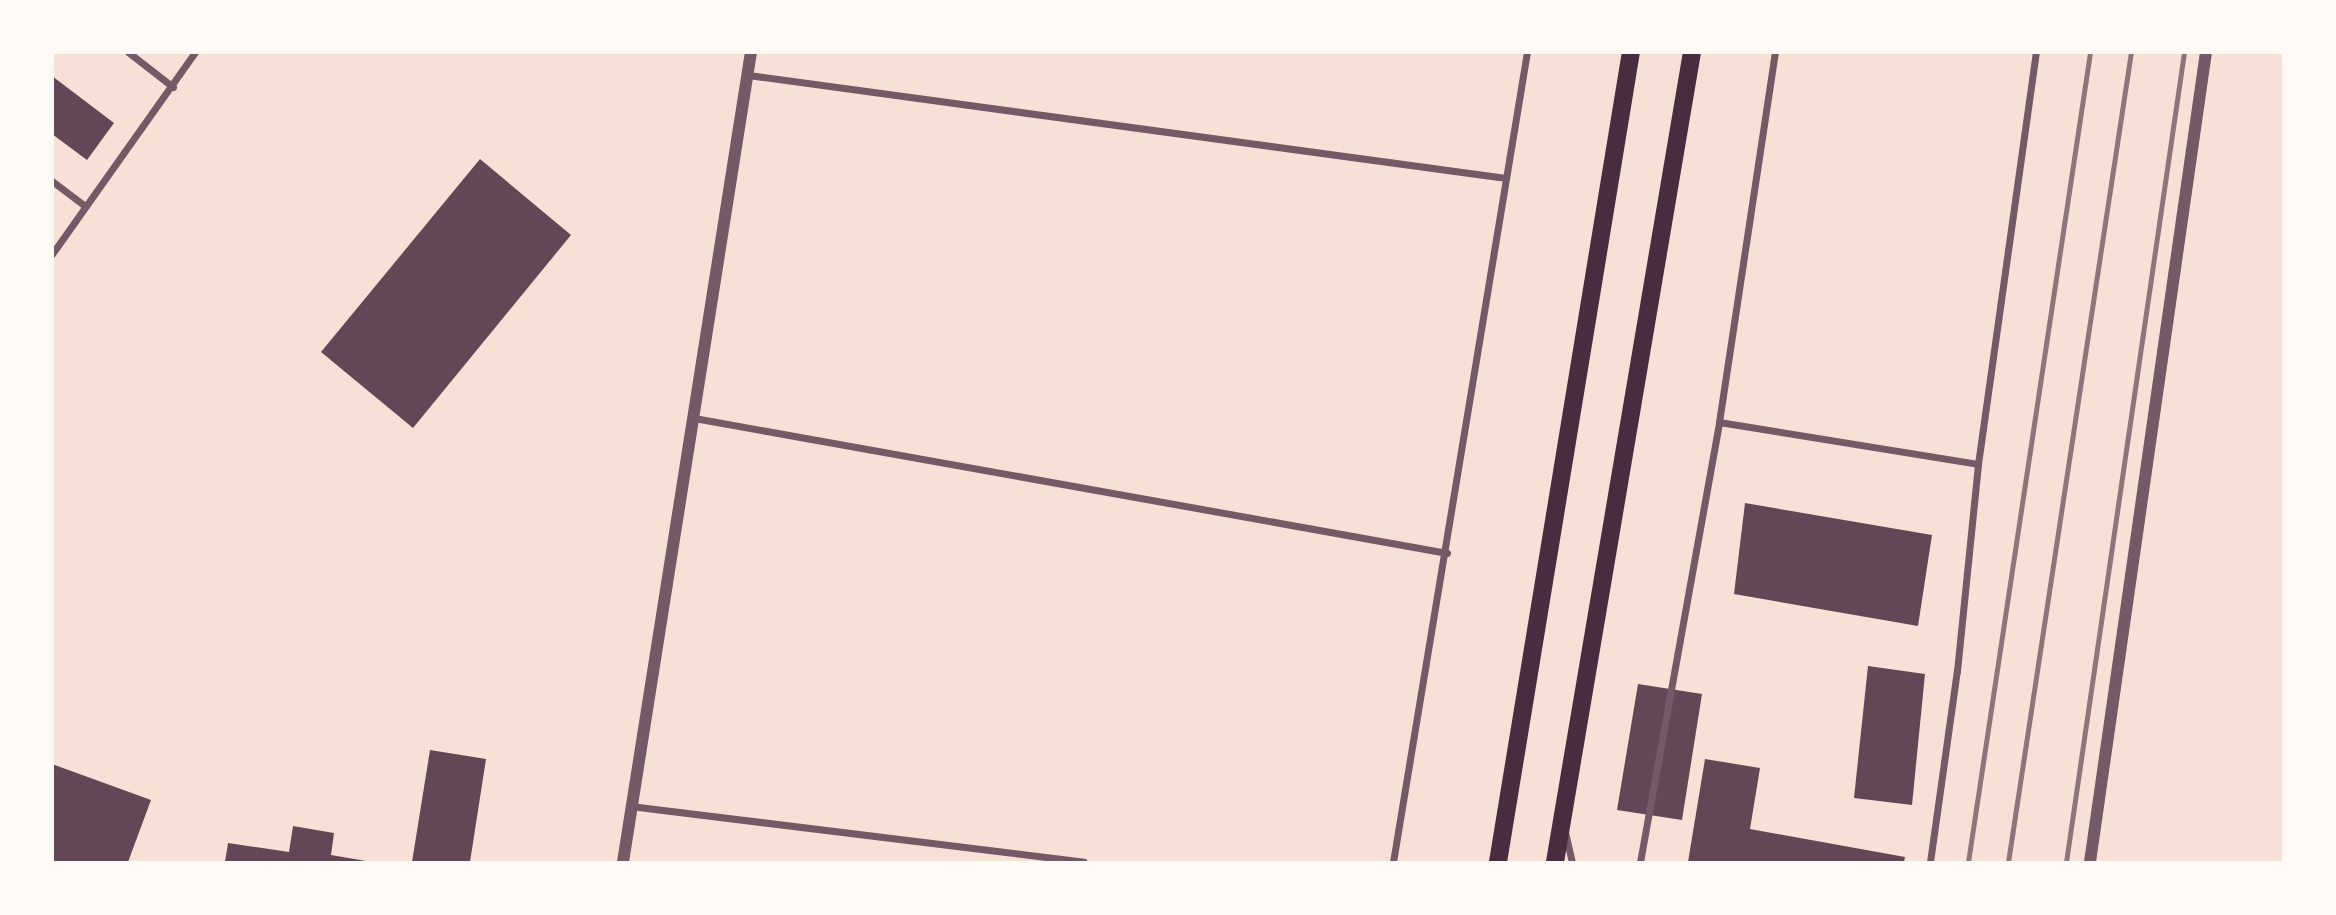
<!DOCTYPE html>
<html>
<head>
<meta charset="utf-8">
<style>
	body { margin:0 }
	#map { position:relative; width:2336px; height:915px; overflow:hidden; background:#f7e1d7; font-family:"Source Serif 4",serif }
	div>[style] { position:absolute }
	.building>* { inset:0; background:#644757 }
	.minor>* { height:7px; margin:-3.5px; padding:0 3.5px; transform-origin:3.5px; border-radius:3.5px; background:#755966 }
	.tertiary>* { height:12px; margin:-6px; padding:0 6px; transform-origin:6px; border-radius:6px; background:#755966 }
	.primary>* { height:18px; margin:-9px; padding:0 9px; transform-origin:9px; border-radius:9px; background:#4a2c40 }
	.rail>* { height:5px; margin:-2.5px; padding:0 2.5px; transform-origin:2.5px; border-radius:2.5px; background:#8f747c }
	span { translate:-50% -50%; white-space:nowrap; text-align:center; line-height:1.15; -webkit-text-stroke:7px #fffaf5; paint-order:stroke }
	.frame { position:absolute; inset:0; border:54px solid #fffaf5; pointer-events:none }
</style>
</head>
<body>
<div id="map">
	<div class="building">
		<div style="clip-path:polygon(52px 76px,114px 123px,87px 160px,52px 134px)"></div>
		<div style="clip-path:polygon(480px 159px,571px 235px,413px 428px,321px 352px)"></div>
		<div style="clip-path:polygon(1745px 503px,1932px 535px,1918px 626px,1734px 594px)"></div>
		<div style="clip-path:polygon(1868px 666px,1925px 674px,1912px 805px,1854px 798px)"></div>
		<div style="clip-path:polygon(1638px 684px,1702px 694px,1682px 820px,1617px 810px)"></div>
		<div style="clip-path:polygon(430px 750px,486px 759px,470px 862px,412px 862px)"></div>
		<div style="clip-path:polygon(1705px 759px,1760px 768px,1750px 829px,1905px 857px,1904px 862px,1688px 862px)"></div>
		<div style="clip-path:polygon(52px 764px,151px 800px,128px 862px,52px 862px)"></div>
		<div style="clip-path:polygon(293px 826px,334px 833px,331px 855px,372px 862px,225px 862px,228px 843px,289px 852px)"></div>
	</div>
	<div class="minor">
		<div style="left:128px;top:52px;width:57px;rotate:37.9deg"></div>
		<div style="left:748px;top:75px;width:765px;rotate:7.74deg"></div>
		<div style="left:52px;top:181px;width:41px;rotate:37.1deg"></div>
		<div style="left:52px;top:254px;width:247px;rotate:-54.7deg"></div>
		<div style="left:694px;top:418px;width:765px;rotate:10.16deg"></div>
		<div style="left:1719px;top:422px;width:262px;rotate:9.2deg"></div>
		<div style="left:630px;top:806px;width:457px;rotate:7deg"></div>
		<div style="left:1565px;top:832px;width:31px;rotate:77deg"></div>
		<div style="left:1393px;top:862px;width:821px;rotate:-80.61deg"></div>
		<div style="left:1640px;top:862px;width:447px;rotate:-79.8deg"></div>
		<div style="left:1719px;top:422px;width:374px;rotate:-81.4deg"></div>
		<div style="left:1930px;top:862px;width:193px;rotate:-82deg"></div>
		<div style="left:1957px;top:671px;width:208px;rotate:-84.2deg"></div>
		<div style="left:1978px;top:464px;width:416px;rotate:-82deg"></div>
	</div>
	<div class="tertiary">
		<div style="left:623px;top:862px;width:820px;rotate:-81.02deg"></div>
		<div style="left:2090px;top:862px;width:818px;rotate:-81.85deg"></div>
	</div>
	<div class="primary">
		<div style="left:1498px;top:862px;width:821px;rotate:-80.68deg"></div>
		<div style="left:1555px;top:862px;width:822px;rotate:-80.4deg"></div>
	</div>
	<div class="rail">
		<div style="left:1968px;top:862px;width:819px;rotate:-81.43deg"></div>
		<div style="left:2008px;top:862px;width:819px;rotate:-81.37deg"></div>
		<div style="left:2066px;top:862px;width:819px;rotate:-81.71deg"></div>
	</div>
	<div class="frame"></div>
</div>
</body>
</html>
